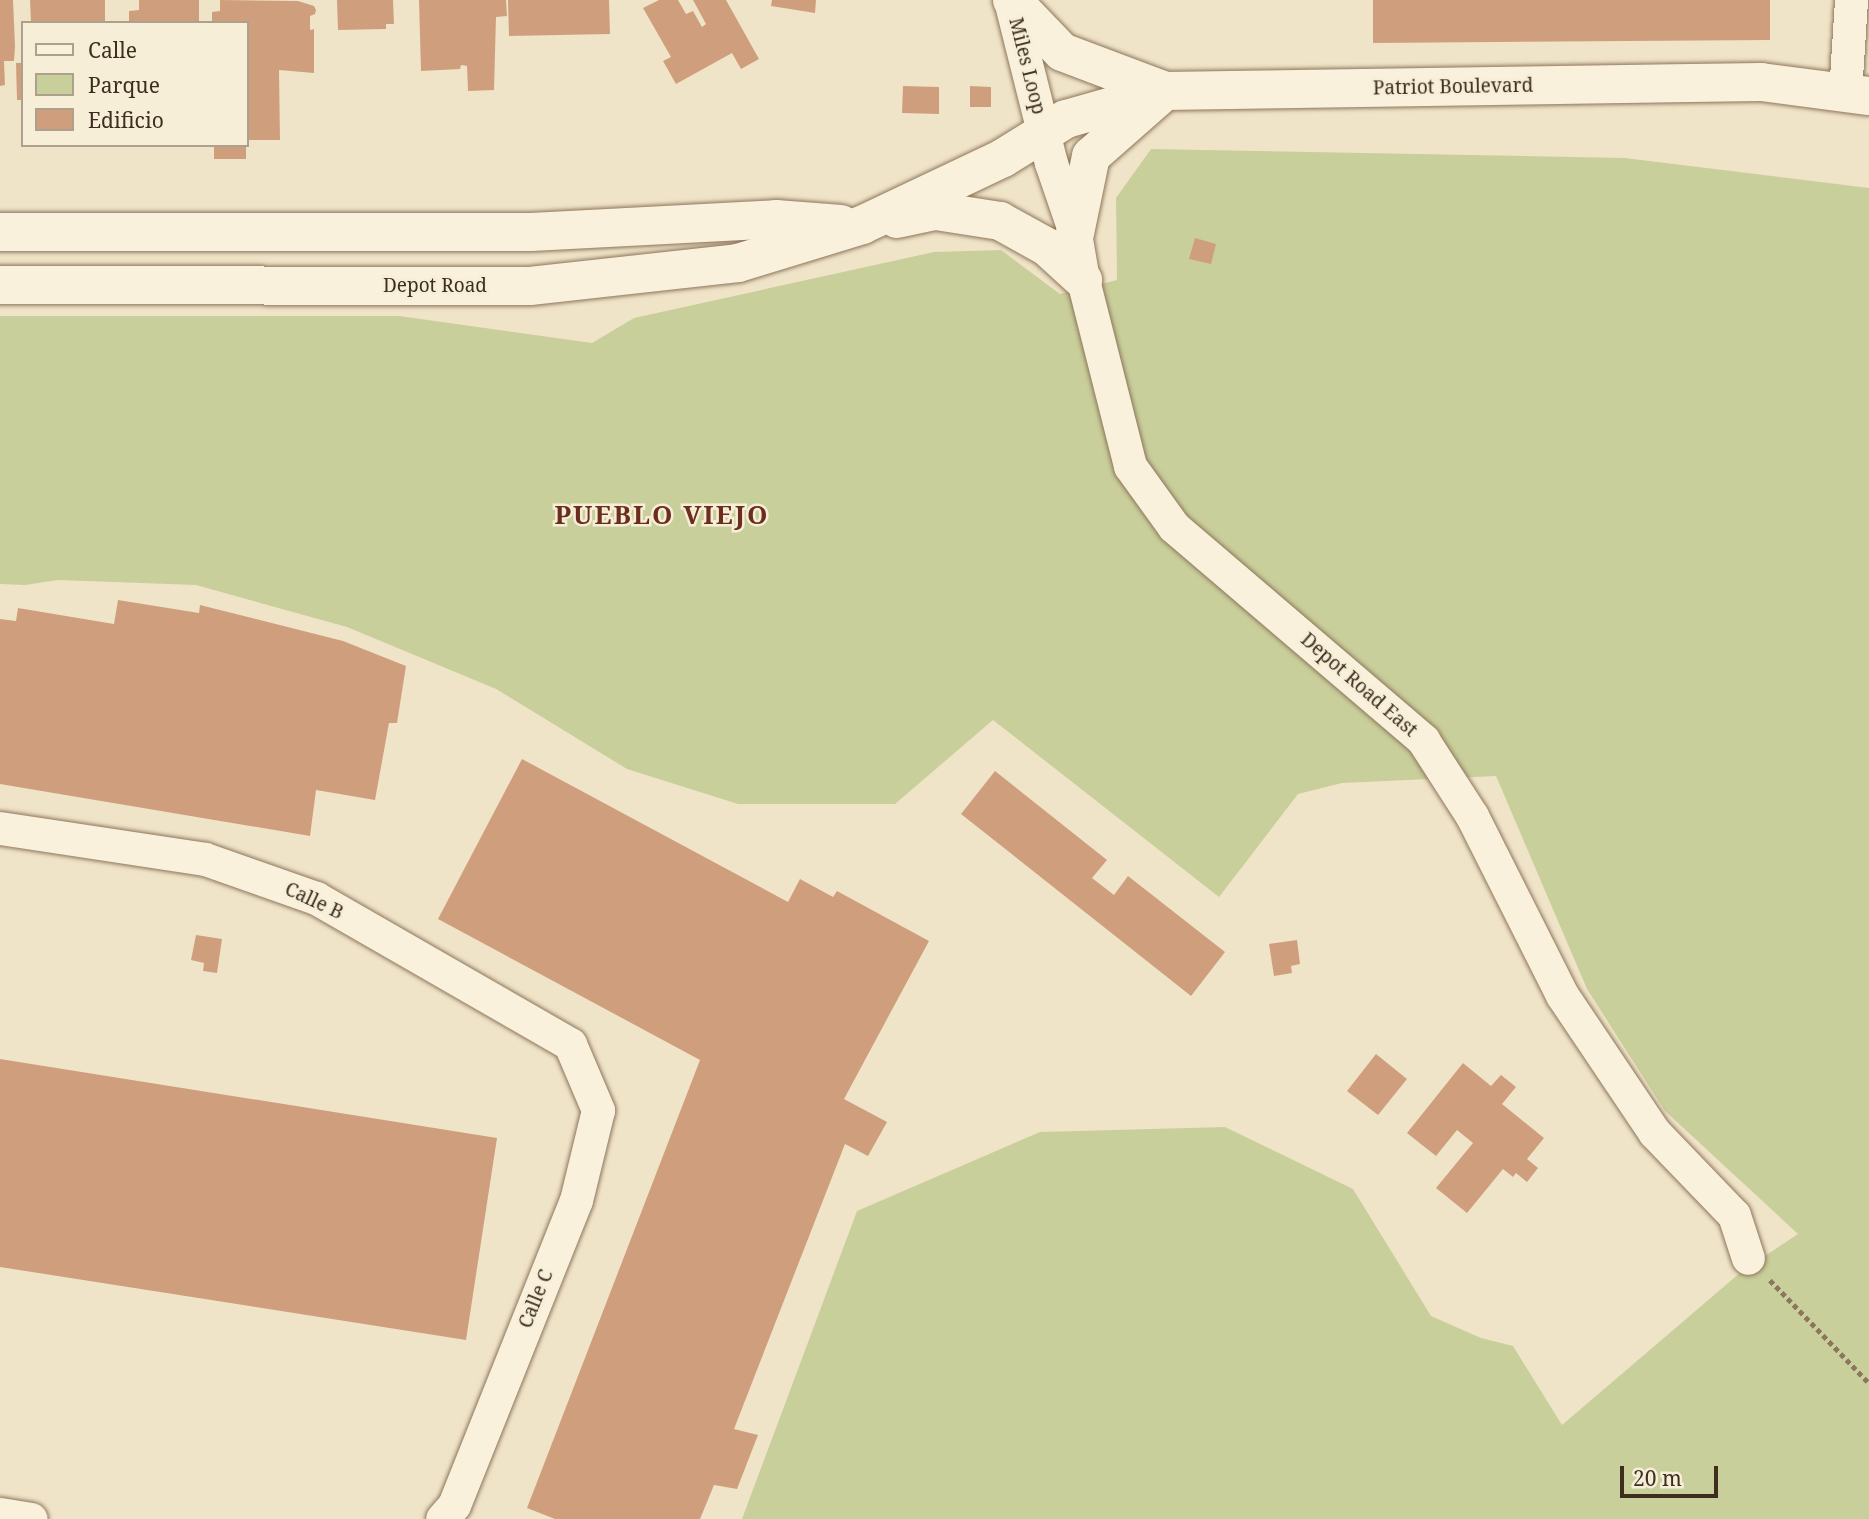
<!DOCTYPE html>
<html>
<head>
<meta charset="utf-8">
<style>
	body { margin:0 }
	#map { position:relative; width:1869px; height:1519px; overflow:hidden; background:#f0e4c8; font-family:"Noto Serif",serif }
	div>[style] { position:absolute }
	.green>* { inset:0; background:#c9cf9b }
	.building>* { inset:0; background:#cf9f7d }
	.path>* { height:4.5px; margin-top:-2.25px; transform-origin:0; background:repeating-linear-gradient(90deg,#8d765c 0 5px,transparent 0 8.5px) }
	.roads { filter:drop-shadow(0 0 2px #8d765c) drop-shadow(0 0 2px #8d765c) }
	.minor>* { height:33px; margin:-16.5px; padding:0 16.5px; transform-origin:16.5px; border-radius:16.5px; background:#faf1dc }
	.tertiary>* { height:38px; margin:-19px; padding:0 19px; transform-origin:19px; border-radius:19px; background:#faf1dc }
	span { translate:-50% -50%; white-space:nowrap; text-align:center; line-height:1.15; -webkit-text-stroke:5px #f7eed8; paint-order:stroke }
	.street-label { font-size:19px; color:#3d2e20 }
	.district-label { font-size:26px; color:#6b2e1e; font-weight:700; letter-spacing:2px }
	.legend { position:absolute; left:21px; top:21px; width:228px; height:126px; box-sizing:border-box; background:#f7eed8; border:2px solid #ada18e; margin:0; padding:9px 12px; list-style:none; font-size:21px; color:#3d2e20 }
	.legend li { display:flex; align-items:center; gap:14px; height:35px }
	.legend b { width:35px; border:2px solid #ada18e }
	.scale { position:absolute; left:1620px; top:1466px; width:98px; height:32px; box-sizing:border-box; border:4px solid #3d2e20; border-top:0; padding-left:9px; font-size:21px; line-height:24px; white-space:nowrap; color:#3d2e20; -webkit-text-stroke:5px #f7eed8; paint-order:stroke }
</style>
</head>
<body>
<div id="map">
	<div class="green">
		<div style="clip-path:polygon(1151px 149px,1625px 158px,1869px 188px,1869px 1519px,742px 1519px,857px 1211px,1040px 1132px,1225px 1127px,1353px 1189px,1431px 1316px,1481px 1338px,1513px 1346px,1562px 1425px,1741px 1272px,1798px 1234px,1665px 1111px,1587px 989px,1496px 776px,1342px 783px,1298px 794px,1219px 897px,993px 720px,895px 804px,738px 804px,627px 769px,496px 689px,347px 627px,196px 585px,58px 580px,25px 585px,0 584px,0 316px,399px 316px,592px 343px,634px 318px,934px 252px,1001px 250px,1060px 294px,1117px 280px,1116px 198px)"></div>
	</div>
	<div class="building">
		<div style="clip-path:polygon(0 0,13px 0,15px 46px,14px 61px,4px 61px,5px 85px,0 86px)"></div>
		<div style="clip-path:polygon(30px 0,105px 0,105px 23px,31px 23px)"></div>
		<div style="clip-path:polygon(139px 0,199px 0,199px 23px,129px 23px,129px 11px,139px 10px)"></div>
		<div style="clip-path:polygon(220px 0,298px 1px,314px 6px,316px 10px,315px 14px,310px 16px,310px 30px,314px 29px,314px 73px,279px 70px,280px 140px,247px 140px,247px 23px,212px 23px,212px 12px,220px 11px)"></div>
		<div style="clip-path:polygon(337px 0,393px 0,394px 24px,386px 24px,386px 29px,338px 30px)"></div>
		<div style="clip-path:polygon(419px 0,506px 0,507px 16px,496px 17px,494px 90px,468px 91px,467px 66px,461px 65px,460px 69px,421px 71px)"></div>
		<div style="clip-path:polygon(508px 0,609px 0,610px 34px,509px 36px)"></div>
		<div style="clip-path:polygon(659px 0,678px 0,686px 14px,693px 11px,702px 27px,706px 24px,693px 0,726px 0,759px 59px,741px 69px,732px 53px,676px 84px,663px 61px,671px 57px,643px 8px)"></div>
		<div style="clip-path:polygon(772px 0,816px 0,815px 13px,771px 6px)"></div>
		<div style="clip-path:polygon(1373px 0,1770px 0,1770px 40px,1373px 43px)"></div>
		<div style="clip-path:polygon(16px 63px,23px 63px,23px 100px,17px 100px)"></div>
		<div style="clip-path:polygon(903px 86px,939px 87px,939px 114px,902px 113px)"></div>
		<div style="clip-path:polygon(970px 86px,991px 87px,991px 107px,970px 107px)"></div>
		<div style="clip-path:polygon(214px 145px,246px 145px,246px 159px,214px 159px)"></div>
		<div style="clip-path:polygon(1195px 238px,1216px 244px,1211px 264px,1189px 259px)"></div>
		<div style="clip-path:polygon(118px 600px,199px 613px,200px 605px,343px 641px,406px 666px,397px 723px,389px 723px,375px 800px,316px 790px,310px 836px,0 784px,0 619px,16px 621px,18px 608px,114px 624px)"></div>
		<div style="clip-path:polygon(522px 759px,788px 902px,800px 879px,833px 897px,837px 891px,929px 941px,844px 1099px,887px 1122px,868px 1156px,845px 1144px,734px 1429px,758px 1435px,737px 1489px,714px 1485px,700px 1519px,555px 1519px,527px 1508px,700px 1060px,438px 919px)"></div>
		<div style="clip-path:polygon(995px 771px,1107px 860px,1092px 878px,1114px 895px,1128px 876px,1225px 952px,1191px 996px,961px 814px)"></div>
		<div style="clip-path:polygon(196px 935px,222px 939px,217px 973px,203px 971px,204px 963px,191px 960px)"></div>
		<div style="clip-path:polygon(1297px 940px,1300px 964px,1291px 966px,1292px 973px,1274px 976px,1269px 944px)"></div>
		<div style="clip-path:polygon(1376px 1054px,1407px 1079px,1378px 1115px,1347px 1091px)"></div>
		<div style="clip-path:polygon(0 1059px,497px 1138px,466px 1340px,0 1267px)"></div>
		<div style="clip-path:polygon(1463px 1063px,1491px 1086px,1501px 1075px,1516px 1087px,1502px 1104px,1544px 1138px,1527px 1159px,1538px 1168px,1527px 1182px,1516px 1173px,1513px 1177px,1503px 1169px,1467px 1213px,1436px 1188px,1473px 1143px,1457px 1130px,1436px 1156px,1407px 1133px)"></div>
	</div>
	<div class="path">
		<div style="left:1770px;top:1280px;width:143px;rotate:46.1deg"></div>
	</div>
	<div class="roads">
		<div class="minor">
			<div style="left:1010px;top:0;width:168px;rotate:75.9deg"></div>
			<div style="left:1051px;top:163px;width:74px;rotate:71.1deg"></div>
			<div style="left:1075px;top:233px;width:48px;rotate:80.3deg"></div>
			<div style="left:1083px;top:280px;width:192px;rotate:75.8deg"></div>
			<div style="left:1130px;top:466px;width:75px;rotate:54.2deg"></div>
			<div style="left:1174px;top:527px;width:328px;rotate:40.5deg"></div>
			<div style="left:1423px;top:740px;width:90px;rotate:57.2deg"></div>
			<div style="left:1472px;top:816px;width:200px;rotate:63.3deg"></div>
			<div style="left:1562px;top:995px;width:165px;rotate:56.1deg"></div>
			<div style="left:1654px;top:1132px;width:115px;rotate:46.1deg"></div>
			<div style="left:1734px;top:1215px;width:45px;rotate:72deg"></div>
			<div style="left:1845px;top:93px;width:93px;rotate:-86.3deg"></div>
			<div style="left:0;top:828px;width:207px;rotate:8.6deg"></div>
			<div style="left:205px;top:859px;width:118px;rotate:19.4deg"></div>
			<div style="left:316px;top:898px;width:293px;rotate:29.9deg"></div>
			<div style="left:570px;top:1044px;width:72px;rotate:67deg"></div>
			<div style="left:598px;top:1110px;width:93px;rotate:103.7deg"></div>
			<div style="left:576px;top:1200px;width:328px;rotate:111.8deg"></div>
			<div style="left:454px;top:1505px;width:18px;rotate:131deg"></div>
			<div style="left:0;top:1514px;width:31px;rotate:9deg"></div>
		</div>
		<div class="tertiary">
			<div style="left:1012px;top:0;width:72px;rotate:46.1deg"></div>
			<div style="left:1062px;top:52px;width:110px;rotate:20.7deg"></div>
			<div style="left:1165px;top:91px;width:98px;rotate:138.7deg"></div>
			<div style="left:1091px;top:156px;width:79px;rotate:101.7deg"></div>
			<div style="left:897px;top:219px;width:40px;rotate:-12deg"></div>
			<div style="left:936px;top:211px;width:65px;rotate:8.9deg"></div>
			<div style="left:1000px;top:221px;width:54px;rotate:29deg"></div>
			<div style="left:1047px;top:247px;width:49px;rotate:42.5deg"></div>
			<div style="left:0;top:232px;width:531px"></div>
			<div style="left:531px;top:232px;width:245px;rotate:-3deg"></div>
			<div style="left:776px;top:219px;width:65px;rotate:4.4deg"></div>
			<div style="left:0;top:285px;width:530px;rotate:0.11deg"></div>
			<div style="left:530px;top:286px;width:209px;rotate:-6.3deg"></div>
			<div style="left:738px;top:263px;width:130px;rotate:-17deg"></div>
			<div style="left:862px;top:225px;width:156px;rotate:-25.4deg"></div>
			<div style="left:1003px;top:158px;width:74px;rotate:-31.8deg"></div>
			<div style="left:1066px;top:119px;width:103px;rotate:-15.8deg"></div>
			<div style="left:1165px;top:91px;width:596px;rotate:-0.87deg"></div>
			<div style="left:1761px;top:82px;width:109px;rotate:7.4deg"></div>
		</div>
	</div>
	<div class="street-label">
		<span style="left:1027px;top:66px;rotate:76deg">Miles Loop</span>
		<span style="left:1453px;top:87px;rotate:-1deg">Patriot Boulevard</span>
		<span style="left:435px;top:286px">Depot Road</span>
		<span style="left:1359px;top:685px;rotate:41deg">Depot Road East</span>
		<span style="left:314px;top:901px;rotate:25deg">Calle B</span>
		<span style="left:536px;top:1299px;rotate:-68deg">Calle C</span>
	</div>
	<div class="district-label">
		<span style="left:662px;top:515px">PUEBLO VIEJO</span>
	</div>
	<ul class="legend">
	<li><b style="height:9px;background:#faf1dc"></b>Calle</li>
	<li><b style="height:19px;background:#c9cf9b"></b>Parque</li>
	<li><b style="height:19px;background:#cf9f7d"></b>Edificio</li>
	</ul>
	<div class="scale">20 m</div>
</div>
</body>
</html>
